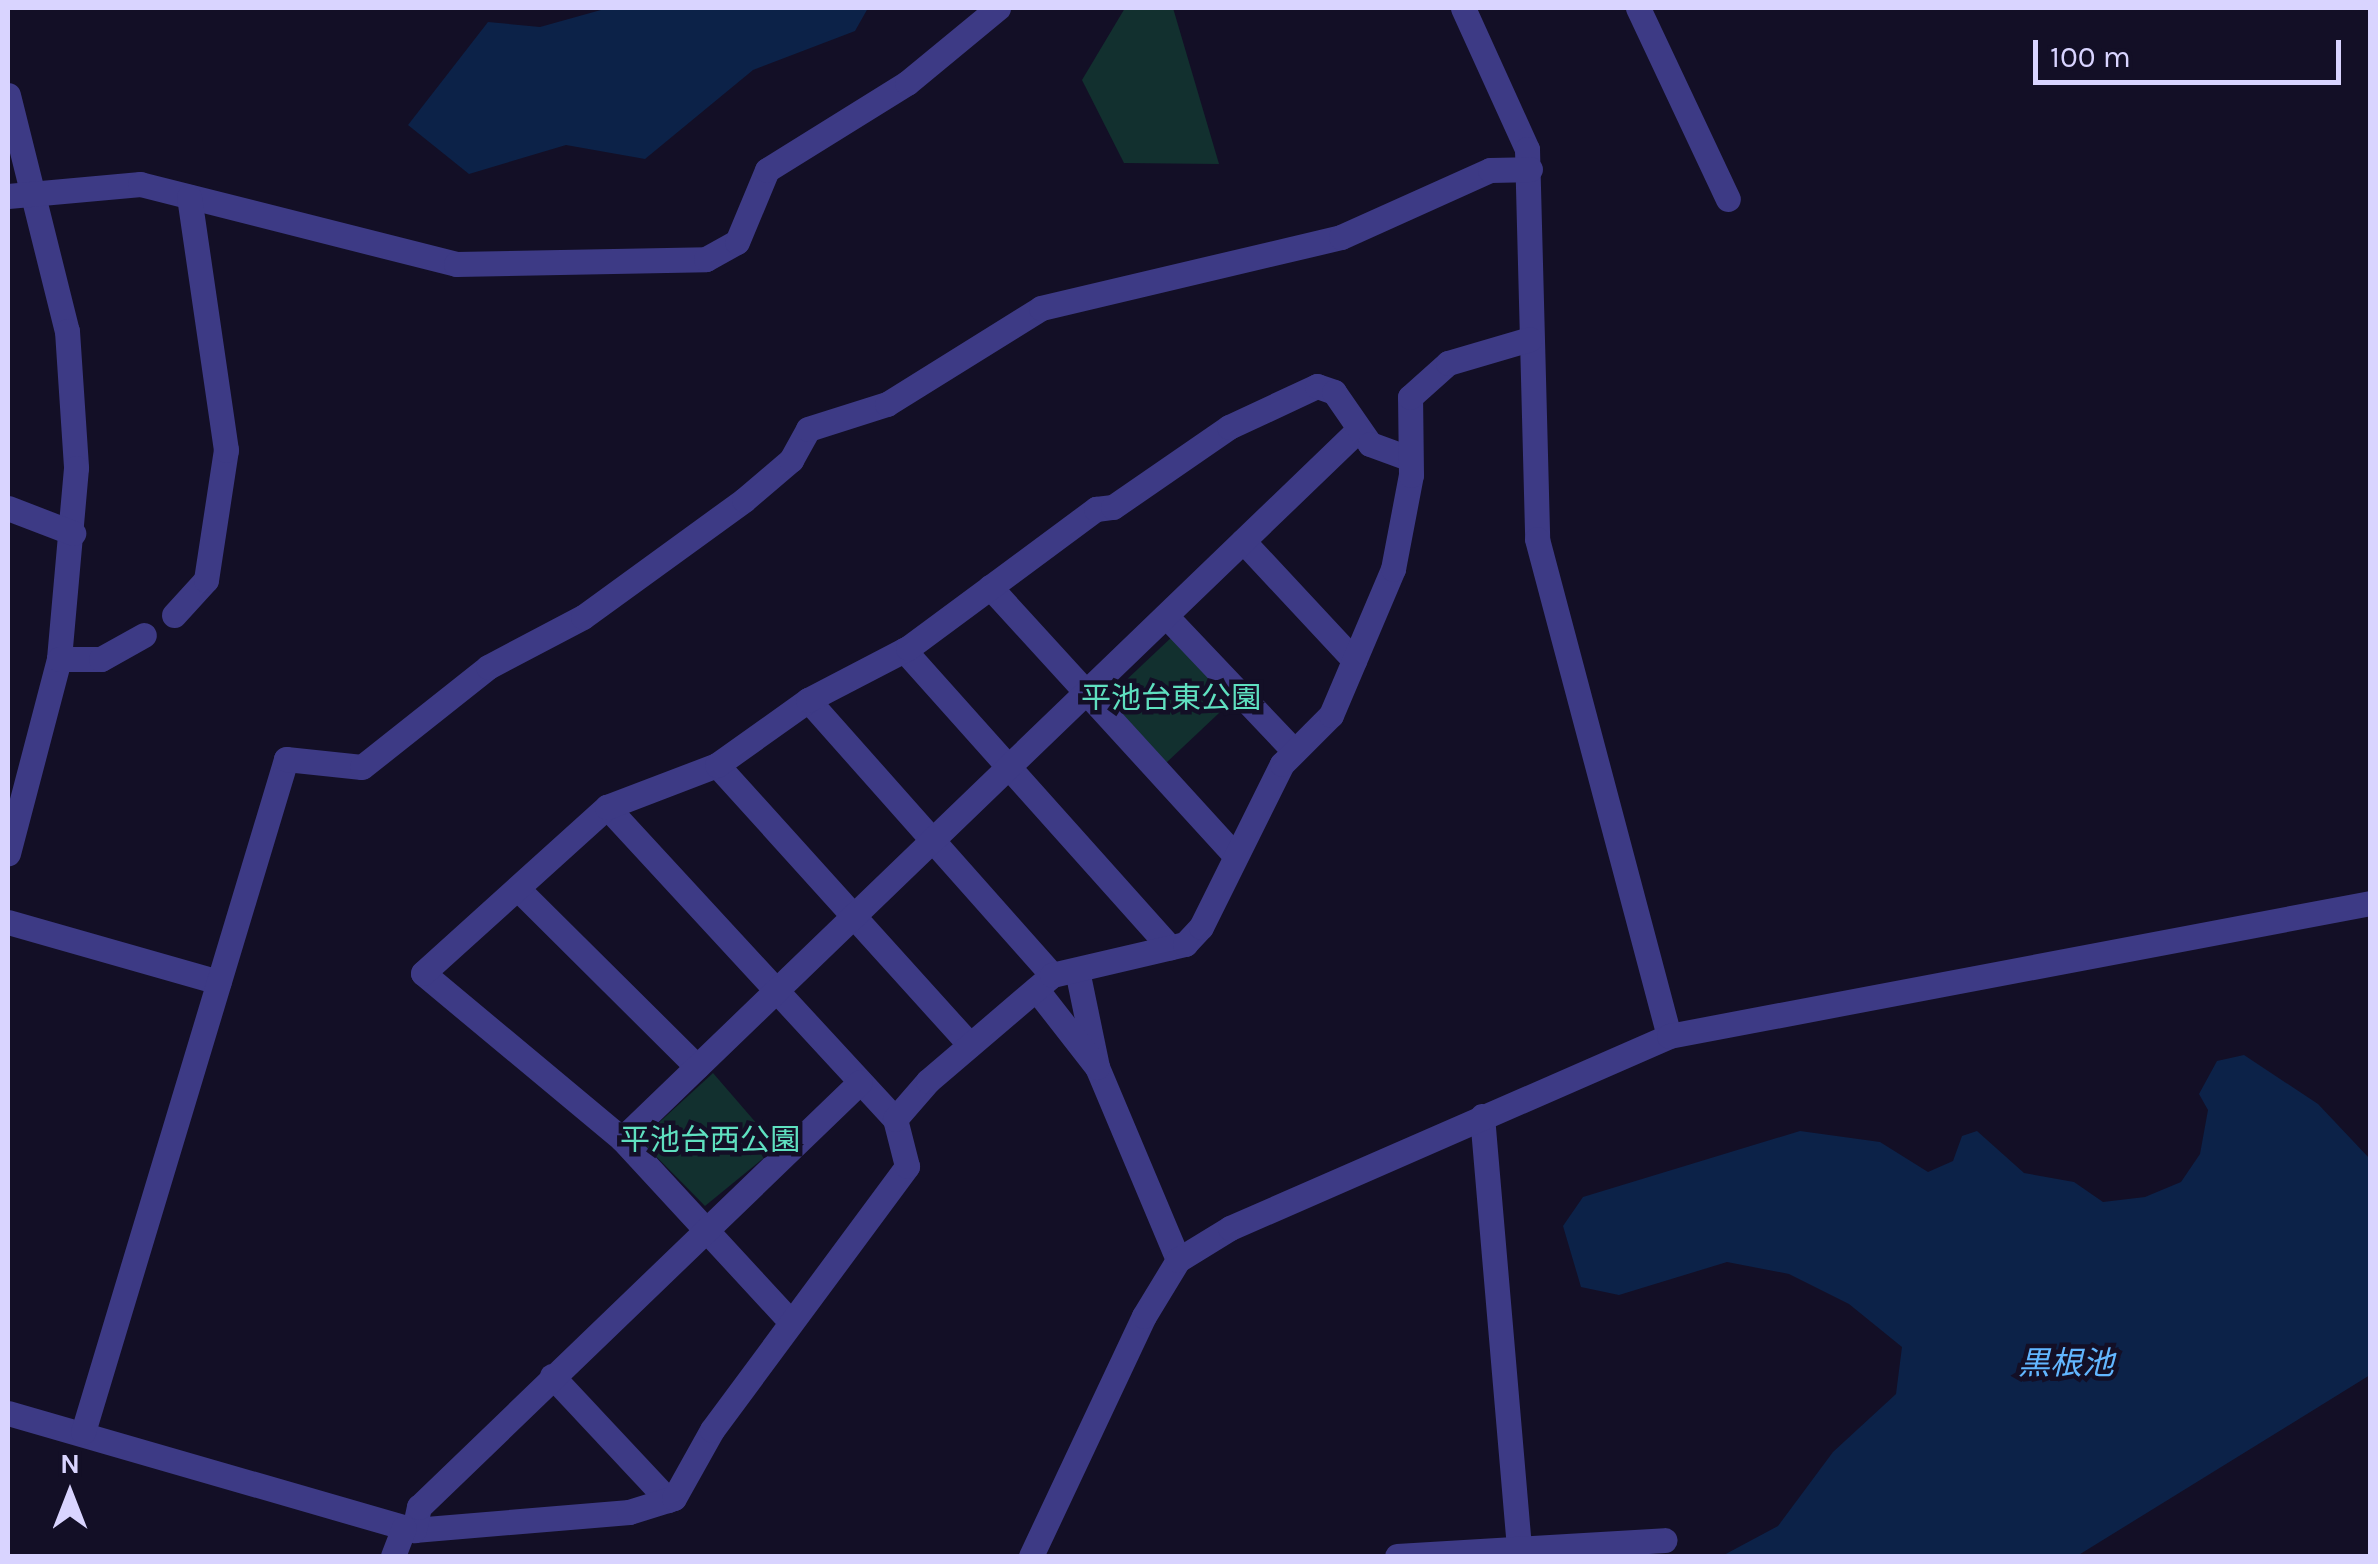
<!DOCTYPE html>
<html>
<head>
<meta charset="utf-8">
<style>
	body { margin:0 }
	#map { position:relative; width:2378px; height:1564px; overflow:hidden; background:#130f26; font-family:Karla,"Noto Sans JP",sans-serif }
	div>[style] { position:absolute }
	.green>* { inset:0; background:#12302f }
	.water>* { inset:0; background:#0c2248 }
	.minor>* { height:25px; margin:-12.5px; padding:0 12.5px; transform-origin:12.5px; border-radius:12.5px; background:#3d3a85 }
	span { translate:-50% -50%; white-space:nowrap; text-align:center; line-height:1.15; -webkit-text-stroke:9px #130f26; paint-order:stroke }
	.park-label { font-size:30px; color:#5fe0c0 }
	.water-label { font-size:32px; color:#62b6ff; font-style:italic }
	.frame { position:absolute; inset:0; border:10px solid #d9d4ff; pointer-events:none }
	.north { position:absolute; left:20px; top:1444px; width:100px; height:100px; -webkit-text-stroke:8px #130f26; paint-order:stroke; rotate:0deg; font-size:28px; font-weight:700; line-height:40px; text-align:center; color:#d9d4ff }
	.north::after { content:''; display:block; margin:auto; width:35px; height:45px; background:#d9d4ff; clip-path:polygon(50% 0,100% 100%,50% 72%,0 100%) }
	.scale { position:absolute; left:2033px; top:40px; width:308px; height:45px; box-sizing:border-box; border:5px solid #d9d4ff; border-top:0; padding-left:12px; font-size:30px; line-height:35px; white-space:nowrap; color:#d9d4ff; -webkit-text-stroke:8px #130f26; paint-order:stroke }
</style>
</head>
<body>
<div id="map">
	<div class="green">
		<div style="clip-path:polygon(1125px 8px,1173px 8px,1219px 164px,1124px 163px,1082px 80px)"></div>
		<div style="clip-path:polygon(1174px 635px,1235px 698px,1166px 763px,1105px 700px)"></div>
		<div style="clip-path:polygon(713px 1073px,777px 1147px,705px 1206px,640px 1140px)"></div>
	</div>
	<div class="water">
		<div style="clip-path:polygon(608px 8px,868px 8px,855px 31px,753px 70px,645px 159px,566px 145px,469px 174px,408px 125px,488px 22px,540px 27px)"></div>
		<div style="clip-path:polygon(2244px 1055px,2318px 1104px,2370px 1159px,2370px 1375px,2077px 1556px,1722px 1556px,1778px 1526px,1833px 1452px,1896px 1394px,1902px 1347px,1849px 1304px,1789px 1274px,1727px 1262px,1619px 1295px,1581px 1287px,1563px 1226px,1583px 1197px,1800px 1131px,1880px 1142px,1928px 1172px,1953px 1161px,1962px 1136px,1977px 1131px,2024px 1173px,2074px 1182px,2103px 1202px,2145px 1197px,2181px 1182px,2200px 1154px,2208px 1110px,2199px 1094px,2217px 1061px)"></div>
	</div>
	<div class="minor">
		<div style="left:1463px;top:8px;width:155px;rotate:65.6deg"></div>
		<div style="left:1527px;top:149px;width:390px;rotate:88.5deg"></div>
		<div style="left:1537px;top:539px;width:514px;rotate:75.13deg"></div>
		<div style="left:1638px;top:8px;width:211px;rotate:64.8deg"></div>
		<div style="left:8px;top:95px;width:243px;rotate:76deg"></div>
		<div style="left:67px;top:331px;width:137px;rotate:86.2deg"></div>
		<div style="left:76px;top:468px;width:192px;rotate:95.1deg"></div>
		<div style="left:59px;top:659px;width:201px;rotate:104.7deg"></div>
		<div style="left:8px;top:196px;width:133px;rotate:-5.2deg"></div>
		<div style="left:140px;top:184px;width:326px;rotate:14.2deg"></div>
		<div style="left:456px;top:264px;width:250px;rotate:-1.1deg"></div>
		<div style="left:706px;top:259px;width:35px;rotate:-29deg"></div>
		<div style="left:737px;top:242px;width:78px;rotate:-67.4deg"></div>
		<div style="left:767px;top:170px;width:165px;rotate:-31.9deg"></div>
		<div style="left:907px;top:83px;width:118px;rotate:-39.5deg"></div>
		<div style="left:8px;top:508px;width:70px;rotate:21deg"></div>
		<div style="left:1243px;top:541px;width:163px;rotate:47deg"></div>
		<div style="left:990px;top:587px;width:360px;rotate:47.6deg"></div>
		<div style="left:174px;top:615px;width:47px;rotate:-47.6deg"></div>
		<div style="left:206px;top:580px;width:132px;rotate:-81.3deg"></div>
		<div style="left:226px;top:450px;width:256px;rotate:-98.3deg"></div>
		<div style="left:1166px;top:616px;width:186px;rotate:46.5deg"></div>
		<div style="left:904px;top:650px;width:399px;rotate:48.2deg"></div>
		<div style="left:59px;top:659px;width:42px"></div>
		<div style="left:101px;top:659px;width:49px;rotate:-29.2deg"></div>
		<div style="left:808px;top:700px;width:368px;rotate:48.4deg"></div>
		<div style="left:717px;top:765px;width:377px;rotate:47.9deg"></div>
		<div style="left:607px;top:807px;width:425px;rotate:47.3deg"></div>
		<div style="left:518px;top:889px;width:252px;rotate:44.8deg"></div>
		<div style="left:8px;top:922px;width:219px;rotate:15.9deg"></div>
		<div style="left:1078px;top:975px;width:94px;rotate:78.3deg"></div>
		<div style="left:1097px;top:1067px;width:209px;rotate:67.2deg"></div>
		<div style="left:1036px;top:989px;width:99px;rotate:52deg"></div>
		<div style="left:1482px;top:1116px;width:434px;rotate:85.1deg"></div>
		<div style="left:622px;top:1139px;width:1022px;rotate:-43.93deg"></div>
		<div style="left:790px;top:1321px;width:248px;rotate:-132.7deg"></div>
		<div style="left:622px;top:1139px;width:259px;rotate:-140.2deg"></div>
		<div style="left:423px;top:973px;width:248px;rotate:-42.1deg"></div>
		<div style="left:607px;top:807px;width:118px;rotate:-20.9deg"></div>
		<div style="left:717px;top:765px;width:112px;rotate:-35.5deg"></div>
		<div style="left:808px;top:700px;width:113px;rotate:-27.5deg"></div>
		<div style="left:908px;top:648px;width:234px;rotate:-36.5deg"></div>
		<div style="left:1096px;top:509px;width:17px;rotate:-7deg"></div>
		<div style="left:1113px;top:507px;width:141px;rotate:-34.6deg"></div>
		<div style="left:1229px;top:427px;width:97px;rotate:-25deg"></div>
		<div style="left:1317px;top:386px;width:18px;rotate:19deg"></div>
		<div style="left:1334px;top:392px;width:63px;rotate:55.3deg"></div>
		<div style="left:1370px;top:444px;width:40px;rotate:20.2deg"></div>
		<div style="left:552px;top:1376px;width:170px;rotate:46.9deg"></div>
		<div style="left:8px;top:1413px;width:423px;rotate:16.1deg"></div>
		<div style="left:414px;top:1530px;width:216px;rotate:-4.8deg"></div>
		<div style="left:629px;top:1512px;width:47px;rotate:-17.3deg"></div>
		<div style="left:674px;top:1498px;width:78px;rotate:-60.8deg"></div>
		<div style="left:712px;top:1430px;width:328px;rotate:-53.5deg"></div>
		<div style="left:907px;top:1166px;width:49px;rotate:-104.3deg"></div>
		<div style="left:895px;top:1119px;width:50px;rotate:-49deg"></div>
		<div style="left:928px;top:1081px;width:163px;rotate:-40.5deg"></div>
		<div style="left:1052px;top:975px;width:137px;rotate:-13.1deg"></div>
		<div style="left:1185px;top:944px;width:23px;rotate:-47deg"></div>
		<div style="left:1201px;top:927px;width:182px;rotate:-63.6deg"></div>
		<div style="left:1282px;top:764px;width:69px;rotate:-45deg"></div>
		<div style="left:1331px;top:715px;width:159px;rotate:-67deg"></div>
		<div style="left:1393px;top:569px;width:96px;rotate:-79.2deg"></div>
		<div style="left:1411px;top:475px;width:78px;rotate:-90.7deg"></div>
		<div style="left:1410px;top:397px;width:51px;rotate:-41.8deg"></div>
		<div style="left:1448px;top:363px;width:85px;rotate:-16.3deg"></div>
		<div style="left:83px;top:1432px;width:703px;rotate:-73.21deg"></div>
		<div style="left:286px;top:759px;width:76px;rotate:6deg"></div>
		<div style="left:362px;top:767px;width:161px;rotate:-38.4deg"></div>
		<div style="left:488px;top:667px;width:107px;rotate:-27.8deg"></div>
		<div style="left:583px;top:617px;width:199px;rotate:-36deg"></div>
		<div style="left:744px;top:500px;width:62px;rotate:-40.4deg"></div>
		<div style="left:791px;top:460px;width:35px;rotate:-61deg"></div>
		<div style="left:808px;top:429px;width:83px;rotate:-17.6deg"></div>
		<div style="left:887px;top:404px;width:181px;rotate:-31.9deg"></div>
		<div style="left:1041px;top:308px;width:308px;rotate:-13.3deg"></div>
		<div style="left:1341px;top:237px;width:163px;rotate:-24.2deg"></div>
		<div style="left:1490px;top:170px;width:40px;rotate:-1.4deg"></div>
		<div style="left:414px;top:1530px;width:24px;rotate:-78deg"></div>
		<div style="left:419px;top:1507px;width:612px;rotate:-43.94deg"></div>
		<div style="left:393px;top:1556px;width:30px;rotate:-69deg"></div>
		<div style="left:1031px;top:1556px;width:265px;rotate:-64.8deg"></div>
		<div style="left:1144px;top:1316px;width:66px;rotate:-58.7deg"></div>
		<div style="left:1178px;top:1260px;width:61px;rotate:-31.6deg"></div>
		<div style="left:1230px;top:1228px;width:479px;rotate:-23.6deg"></div>
		<div style="left:1669px;top:1036px;width:714px;rotate:-10.74deg"></div>
		<div style="left:1397px;top:1556px;width:268px;rotate:-3.4deg"></div>
	</div>
	<div class="park-label">
		<span style="left:1171px;top:698px">平池台東公園</span>
		<span style="left:710px;top:1140px">平池台西公園</span>
	</div>
	<div class="water-label">
		<span style="left:2066px;top:1364px">黒根池</span>
	</div>
	<div class="frame"></div>
	<div class="north">N</div>
	<div class="scale">100 m</div>
</div>
</body>
</html>
